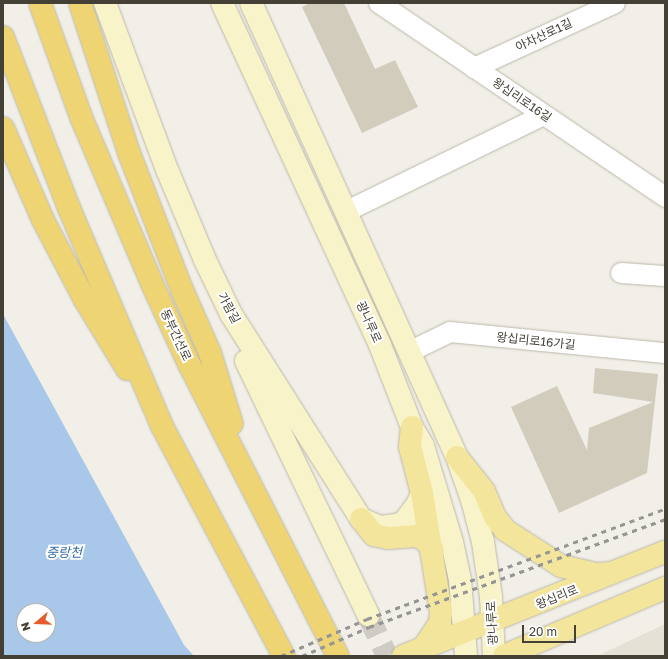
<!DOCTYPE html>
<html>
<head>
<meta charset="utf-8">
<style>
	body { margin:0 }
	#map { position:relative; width:668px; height:659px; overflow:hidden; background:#f1efe7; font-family:"Golos Text","Noto Sans KR",sans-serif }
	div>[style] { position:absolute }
	.residential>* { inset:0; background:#e5e2d5 }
	.water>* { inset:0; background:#a9c7e9 }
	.building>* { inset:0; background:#d2ccbd }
	.secondary-tunnel>* { height:22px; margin-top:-11px; transform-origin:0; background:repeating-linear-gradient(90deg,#ceccc4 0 22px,transparent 0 33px) }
	.roads { filter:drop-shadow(0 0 1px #bcb8aa) drop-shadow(0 0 1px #bcb8aa) }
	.street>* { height:20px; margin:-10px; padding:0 10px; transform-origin:10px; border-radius:10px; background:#fff }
	.secondary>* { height:22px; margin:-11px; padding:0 11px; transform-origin:11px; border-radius:11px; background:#f9f3c9 }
	.primary>* { height:22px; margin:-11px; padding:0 11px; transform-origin:11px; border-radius:11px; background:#f4e59d }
	.highway>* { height:22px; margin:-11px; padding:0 11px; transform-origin:11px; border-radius:11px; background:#efd474 }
	.rail>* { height:3px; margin-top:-1.5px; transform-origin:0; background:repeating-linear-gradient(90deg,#959595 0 5px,transparent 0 10px) }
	span { translate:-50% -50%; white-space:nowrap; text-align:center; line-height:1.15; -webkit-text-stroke:4px #fff; paint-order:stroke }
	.street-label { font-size:12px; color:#444036 }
	.water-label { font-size:13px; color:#3a6ca5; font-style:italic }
	.frame { position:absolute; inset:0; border:4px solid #444036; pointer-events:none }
	.north { position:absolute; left:16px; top:603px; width:40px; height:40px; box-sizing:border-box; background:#fff; border:1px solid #b4b3af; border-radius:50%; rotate:251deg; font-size:11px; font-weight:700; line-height:16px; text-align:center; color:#444036 }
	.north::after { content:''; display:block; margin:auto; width:14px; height:18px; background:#e45c2b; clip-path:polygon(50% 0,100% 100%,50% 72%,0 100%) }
	.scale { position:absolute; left:522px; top:625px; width:54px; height:18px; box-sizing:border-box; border:2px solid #444036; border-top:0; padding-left:5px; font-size:12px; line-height:14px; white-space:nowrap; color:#444036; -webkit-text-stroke:3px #fff; paint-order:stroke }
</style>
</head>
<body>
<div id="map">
	<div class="residential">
		<div style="clip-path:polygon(665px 624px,665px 656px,597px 656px)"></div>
	</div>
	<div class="water">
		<div style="clip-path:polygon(evenodd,3px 314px,184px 645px,194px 656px,3px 656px,3px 314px,24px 611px,48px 611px,48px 635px,24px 635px,24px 611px)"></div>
	</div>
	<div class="building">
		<div style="clip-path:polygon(310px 3px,344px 3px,375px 69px,395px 60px,418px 107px,362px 133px,302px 7px)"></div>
		<div style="clip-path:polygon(595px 368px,658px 374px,647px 473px,559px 513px,511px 407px,557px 386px,587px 450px,589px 428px,653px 402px,593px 393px)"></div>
	</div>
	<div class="secondary-tunnel">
		<div style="left:368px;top:615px;width:45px;rotate:65.1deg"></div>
	</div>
	<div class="roads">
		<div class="street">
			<div style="left:379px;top:3px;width:346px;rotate:34.1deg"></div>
			<div style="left:474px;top:68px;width:155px;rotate:-24.7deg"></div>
			<div style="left:345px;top:212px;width:221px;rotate:-26deg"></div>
			<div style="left:621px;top:273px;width:44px;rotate:3.9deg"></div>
			<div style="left:411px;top:351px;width:43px;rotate:-26deg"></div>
			<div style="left:450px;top:332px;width:216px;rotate:5.6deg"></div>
		</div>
		<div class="secondary">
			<div style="left:105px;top:3px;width:180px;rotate:69.6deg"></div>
			<div style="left:168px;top:172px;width:95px;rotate:67.2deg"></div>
			<div style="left:205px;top:260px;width:60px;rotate:64.3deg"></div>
			<div style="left:231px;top:314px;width:243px;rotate:57.6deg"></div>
			<div style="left:361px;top:519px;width:21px;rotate:23deg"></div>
			<div style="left:380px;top:527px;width:17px;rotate:-7deg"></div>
			<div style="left:397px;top:525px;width:8px;rotate:-23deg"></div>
			<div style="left:404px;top:522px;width:21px;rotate:-53deg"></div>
			<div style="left:417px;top:505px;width:13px;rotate:-67deg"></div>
			<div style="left:222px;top:3px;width:377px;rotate:65.2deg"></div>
			<div style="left:380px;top:345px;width:88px;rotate:68.7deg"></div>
			<div style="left:412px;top:427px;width:22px;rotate:60deg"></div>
			<div style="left:423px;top:446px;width:100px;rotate:73.2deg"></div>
			<div style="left:452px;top:542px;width:38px;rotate:78deg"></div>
			<div style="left:460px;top:579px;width:77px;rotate:85.5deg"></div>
			<div style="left:251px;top:3px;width:499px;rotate:65.6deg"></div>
			<div style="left:457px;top:457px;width:49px;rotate:70.8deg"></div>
			<div style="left:473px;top:503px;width:40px;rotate:75.6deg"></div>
			<div style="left:483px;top:542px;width:56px;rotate:81.7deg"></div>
			<div style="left:491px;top:597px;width:59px;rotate:87.1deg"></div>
			<div style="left:246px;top:361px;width:282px;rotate:64.3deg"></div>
		</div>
		<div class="primary">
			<div style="left:412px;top:427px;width:20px;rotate:96deg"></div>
			<div style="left:410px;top:447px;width:48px;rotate:75.4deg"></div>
			<div style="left:422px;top:493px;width:120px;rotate:80.9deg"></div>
			<div style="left:441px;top:611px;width:12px;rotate:95deg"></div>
			<div style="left:440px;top:623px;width:27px;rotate:124deg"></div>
			<div style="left:457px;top:457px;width:43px;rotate:51.5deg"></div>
			<div style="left:484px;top:491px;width:28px;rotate:67deg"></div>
			<div style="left:495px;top:517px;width:16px;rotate:52deg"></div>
			<div style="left:505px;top:530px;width:67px;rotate:32.7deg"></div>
			<div style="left:561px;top:566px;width:37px;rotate:13deg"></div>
			<div style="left:597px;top:574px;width:14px;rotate:-4deg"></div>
			<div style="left:361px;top:519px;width:21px;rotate:51deg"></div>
			<div style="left:374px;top:535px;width:14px;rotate:12deg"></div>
			<div style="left:388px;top:538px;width:27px;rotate:-4deg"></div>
			<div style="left:415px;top:536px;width:9px;rotate:18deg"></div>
			<div style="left:424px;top:539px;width:14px;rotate:51deg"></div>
			<div style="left:403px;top:656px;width:282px;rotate:-21.7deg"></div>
			<div style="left:504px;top:656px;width:175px;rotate:-22.9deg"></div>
		</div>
		<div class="highway">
			<div style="left:40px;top:3px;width:121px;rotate:70.2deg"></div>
			<div style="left:81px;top:117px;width:184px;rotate:66.9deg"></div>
			<div style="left:153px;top:286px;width:86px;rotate:65.2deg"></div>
			<div style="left:189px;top:364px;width:328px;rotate:63deg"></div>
			<div style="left:80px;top:3px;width:158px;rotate:71.9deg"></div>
			<div style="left:129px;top:153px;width:149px;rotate:68.8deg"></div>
			<div style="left:183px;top:292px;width:67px;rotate:66.1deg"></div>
			<div style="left:210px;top:353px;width:74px;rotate:72.8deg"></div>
			<div style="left:3px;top:37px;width:183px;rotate:68.9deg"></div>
			<div style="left:69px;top:208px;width:237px;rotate:66.9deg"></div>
			<div style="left:162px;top:426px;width:260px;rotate:62.1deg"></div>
			<div style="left:3px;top:128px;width:100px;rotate:66.5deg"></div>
			<div style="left:43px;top:220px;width:90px;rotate:62.3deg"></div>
			<div style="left:85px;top:300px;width:81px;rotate:58.7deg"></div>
		</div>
	</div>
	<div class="rail">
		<div style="left:281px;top:656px;width:94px;rotate:-23.3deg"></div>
		<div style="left:367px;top:619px;width:318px;rotate:-20.3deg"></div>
		<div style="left:302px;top:656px;width:73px;rotate:-23.4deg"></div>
		<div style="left:369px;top:627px;width:315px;rotate:-20deg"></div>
	</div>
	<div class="street-label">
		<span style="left:544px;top:35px;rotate:-25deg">아차산로1길</span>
		<span style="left:522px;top:100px;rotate:34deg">왕십리로16길</span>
		<span style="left:229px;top:308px;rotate:62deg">가람길</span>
		<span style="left:369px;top:322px;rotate:66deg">광나루로</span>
		<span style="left:176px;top:335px;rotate:65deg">동부간선로</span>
		<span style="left:536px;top:341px;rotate:6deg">왕십리로16가길</span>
		<span style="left:557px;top:597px;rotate:-22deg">왕십리로</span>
		<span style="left:492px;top:623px;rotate:-93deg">광나루로</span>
	</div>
	<div class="water-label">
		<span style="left:64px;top:552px">중랑천</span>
	</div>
	<div class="frame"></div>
	<div class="north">N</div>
	<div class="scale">20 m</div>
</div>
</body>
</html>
